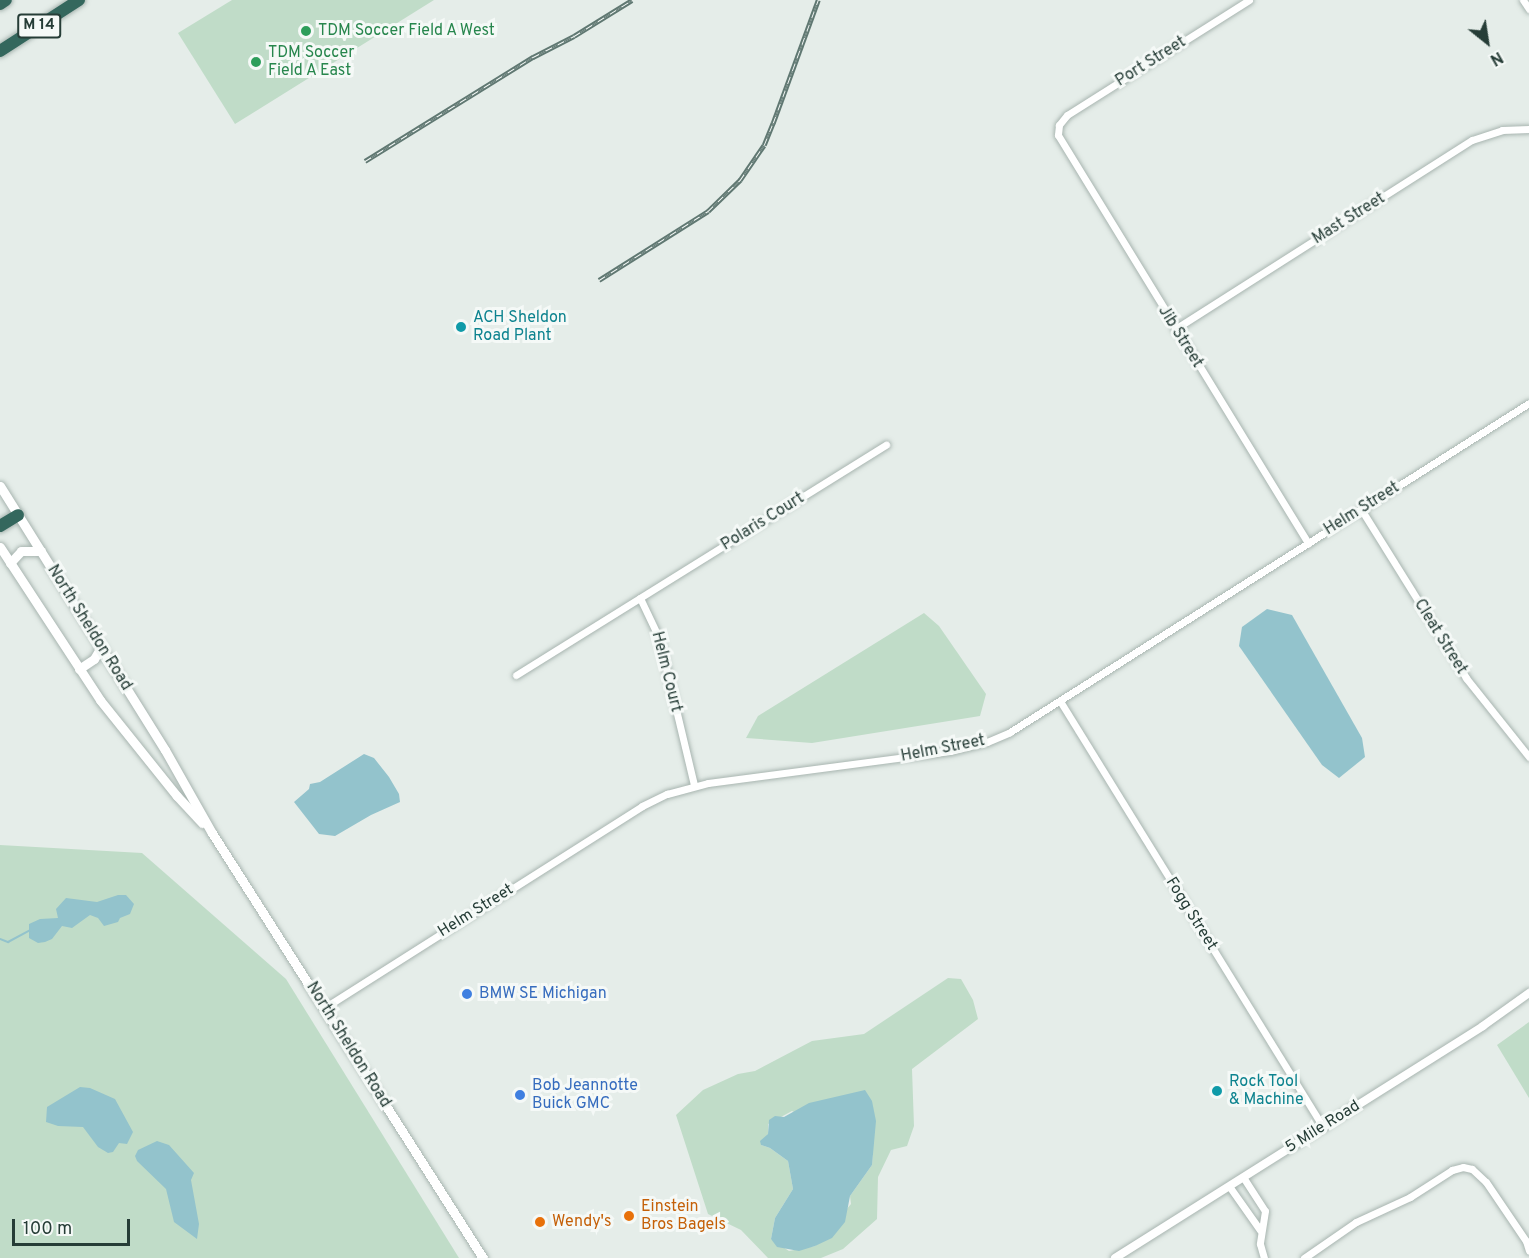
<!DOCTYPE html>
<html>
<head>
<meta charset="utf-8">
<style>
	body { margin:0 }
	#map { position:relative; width:1529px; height:1258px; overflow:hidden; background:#e5ede9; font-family:Overpass,sans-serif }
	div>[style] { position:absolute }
	.green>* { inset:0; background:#c0dcc8 }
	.water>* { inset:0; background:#93c3cc }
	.stream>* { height:2px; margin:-1px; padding:0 1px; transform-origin:1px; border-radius:1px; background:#93c3cc }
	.roads { filter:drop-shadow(0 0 2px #a8b5b0) drop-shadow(0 0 2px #a8b5b0) }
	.minor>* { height:7px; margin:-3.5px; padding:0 3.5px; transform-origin:3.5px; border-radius:3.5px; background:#fff }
	.tertiary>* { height:8px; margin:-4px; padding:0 4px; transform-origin:4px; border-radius:4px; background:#fff }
	.secondary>* { height:9px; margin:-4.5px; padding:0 4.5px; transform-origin:4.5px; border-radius:4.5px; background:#fff }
	.motorway>* { height:12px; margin:-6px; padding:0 6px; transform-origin:6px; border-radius:6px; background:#34675d }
	.rail>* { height:4.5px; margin-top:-2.25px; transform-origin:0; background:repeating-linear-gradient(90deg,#f5f9f7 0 7px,#607872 0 14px); box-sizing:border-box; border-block:2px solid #607872 }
	.dots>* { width:16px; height:16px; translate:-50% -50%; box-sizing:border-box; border:3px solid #f5f9f7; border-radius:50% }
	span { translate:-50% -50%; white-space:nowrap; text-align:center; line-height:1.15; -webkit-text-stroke:6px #f5f9f7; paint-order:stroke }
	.shield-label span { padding:2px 4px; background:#f5f9f7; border:2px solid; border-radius:4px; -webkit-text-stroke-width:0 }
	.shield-label { font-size:15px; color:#263d37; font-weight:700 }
	.leisure-label { font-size:16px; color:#27864d }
	.left { translate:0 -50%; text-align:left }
	.street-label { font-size:16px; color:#263d37 }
	.culture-label { font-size:16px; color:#0d838f }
	.shop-label { font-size:16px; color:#366cbe }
	.food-label { font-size:16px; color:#c56008 }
	.north { position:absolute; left:1457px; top:12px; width:60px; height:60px; -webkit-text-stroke:4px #f5f9f7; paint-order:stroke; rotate:150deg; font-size:16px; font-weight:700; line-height:24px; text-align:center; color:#263d37 }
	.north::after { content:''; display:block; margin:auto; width:21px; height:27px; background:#263d37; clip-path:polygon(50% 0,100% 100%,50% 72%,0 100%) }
	.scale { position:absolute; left:12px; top:1219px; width:118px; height:27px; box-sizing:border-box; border:3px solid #263d37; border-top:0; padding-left:8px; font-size:18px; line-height:21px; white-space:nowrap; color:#263d37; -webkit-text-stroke:4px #f5f9f7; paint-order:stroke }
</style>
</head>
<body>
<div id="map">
	<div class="green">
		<div style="clip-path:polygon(232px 0,434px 0,235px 124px,178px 33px)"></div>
		<div style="clip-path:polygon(924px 613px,939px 626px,986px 694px,980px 716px,812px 743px,746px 738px,758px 716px)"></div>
		<div style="clip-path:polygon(0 845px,142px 853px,286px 979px,459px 1258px,0 1258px)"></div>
		<div style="clip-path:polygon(evenodd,948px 978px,961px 979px,973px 1000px,978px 1019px,912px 1069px,914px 1126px,907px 1146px,891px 1150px,878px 1177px,877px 1219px,843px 1249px,821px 1258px,768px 1258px,741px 1230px,708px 1214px,676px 1115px,703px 1090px,738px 1074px,755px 1071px,812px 1041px,864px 1034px,948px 978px,792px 1111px,873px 1149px,872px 1165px,850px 1196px,851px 1204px,815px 1246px,789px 1251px,771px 1239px,775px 1218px,793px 1189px,788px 1161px,770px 1148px,761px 1145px,768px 1134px,768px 1124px,792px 1111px)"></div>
		<div style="clip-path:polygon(1529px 1022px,1529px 1098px,1497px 1045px)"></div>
	</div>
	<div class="water">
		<div style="clip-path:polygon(1267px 609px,1292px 615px,1362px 738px,1365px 757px,1339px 778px,1322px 765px,1239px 646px,1242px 627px)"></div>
		<div style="clip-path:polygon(364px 754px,374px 758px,389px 777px,399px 794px,400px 802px,371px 815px,335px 836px,319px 834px,294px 802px,309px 789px,310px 784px,320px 782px)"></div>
		<div style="clip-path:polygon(118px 895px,126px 895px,134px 904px,130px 914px,120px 918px,118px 922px,104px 926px,98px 918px,90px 915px,72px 928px,62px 926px,52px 939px,45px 942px,38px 943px,29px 938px,29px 924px,40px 919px,58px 918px,56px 909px,66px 898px,97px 902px)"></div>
		<div style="clip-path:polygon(80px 1087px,90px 1088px,115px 1099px,133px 1132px,127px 1144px,119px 1143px,113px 1152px,108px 1153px,98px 1147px,83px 1127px,58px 1126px,46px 1122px,47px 1107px)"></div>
		<div style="clip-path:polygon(865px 1090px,872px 1101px,876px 1121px,872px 1165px,850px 1196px,845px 1222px,832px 1238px,815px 1246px,799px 1251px,777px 1247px,771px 1239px,775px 1218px,793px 1189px,788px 1161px,770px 1148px,761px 1145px,760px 1141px,768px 1134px,769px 1120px,775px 1116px,784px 1117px,809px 1103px)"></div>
		<div style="clip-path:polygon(157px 1141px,169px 1145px,194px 1173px,191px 1180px,199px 1224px,197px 1239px,174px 1222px,166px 1189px,137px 1161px,135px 1156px,138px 1150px)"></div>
	</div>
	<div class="stream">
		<div style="left:0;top:939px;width:9px;rotate:21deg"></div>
		<div style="left:8px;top:942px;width:24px;rotate:-28deg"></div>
	</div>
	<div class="roads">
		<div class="minor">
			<div style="left:1249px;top:0;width:215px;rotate:147.7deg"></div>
			<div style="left:1067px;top:115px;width:13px;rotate:129deg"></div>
			<div style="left:1059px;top:125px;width:10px;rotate:96deg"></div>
			<div style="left:1058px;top:135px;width:479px;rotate:58.5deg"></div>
			<div style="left:1523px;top:0;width:11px;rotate:56deg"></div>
			<div style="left:1175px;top:329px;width:352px;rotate:-32.5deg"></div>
			<div style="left:1472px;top:140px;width:32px;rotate:-18deg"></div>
			<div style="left:1502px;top:130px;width:27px;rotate:-2deg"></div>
			<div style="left:1361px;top:509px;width:199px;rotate:58.1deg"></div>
			<div style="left:1466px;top:678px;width:101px;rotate:51.4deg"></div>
			<div style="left:640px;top:598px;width:44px;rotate:64.6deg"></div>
			<div style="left:659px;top:638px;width:151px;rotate:76.6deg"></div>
			<div style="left:516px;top:675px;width:436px;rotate:-31.9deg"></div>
			<div style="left:1060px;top:701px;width:501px;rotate:58.31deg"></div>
			<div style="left:324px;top:1008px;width:377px;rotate:-32.4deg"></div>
			<div style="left:642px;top:806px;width:28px;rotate:-26deg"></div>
			<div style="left:667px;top:794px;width:42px;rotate:-15deg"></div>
			<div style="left:708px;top:783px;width:244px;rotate:-7.5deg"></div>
			<div style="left:950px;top:751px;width:38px;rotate:-14deg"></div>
			<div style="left:987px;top:742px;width:25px;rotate:-23deg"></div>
			<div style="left:1010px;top:732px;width:614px;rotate:-32.37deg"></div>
			<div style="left:1243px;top:1177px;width:40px;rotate:57.1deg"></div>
			<div style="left:1265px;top:1211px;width:33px;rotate:99deg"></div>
			<div style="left:1260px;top:1244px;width:15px;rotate:74deg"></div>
			<div style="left:1229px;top:1186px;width:54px;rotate:54.8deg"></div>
			<div style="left:1304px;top:1258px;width:63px;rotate:-34.7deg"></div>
			<div style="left:1356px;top:1222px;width:60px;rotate:-24.8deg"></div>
			<div style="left:1410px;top:1197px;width:50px;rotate:-32.7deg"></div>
			<div style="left:1452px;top:1170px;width:11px;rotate:-15deg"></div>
			<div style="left:1463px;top:1167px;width:9px;rotate:13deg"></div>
			<div style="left:1472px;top:1169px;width:19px;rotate:43deg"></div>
			<div style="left:1486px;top:1182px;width:71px;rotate:55.9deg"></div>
			<div style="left:1526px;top:1241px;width:10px;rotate:73deg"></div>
		</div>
		<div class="tertiary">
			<div style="left:1115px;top:1258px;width:435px;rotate:-32.2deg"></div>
			<div style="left:1483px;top:1026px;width:57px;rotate:-35.7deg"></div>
		</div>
		<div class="secondary">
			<div style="left:0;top:486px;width:311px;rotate:58deg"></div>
			<div style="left:165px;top:750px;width:95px;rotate:60.5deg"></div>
			<div style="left:212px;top:833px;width:504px;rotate:57.48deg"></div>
			<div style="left:0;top:547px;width:183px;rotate:56.8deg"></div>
			<div style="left:100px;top:700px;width:123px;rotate:51.3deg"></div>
			<div style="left:177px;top:796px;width:37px;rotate:47deg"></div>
			<div style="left:10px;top:563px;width:16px;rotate:-47deg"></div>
			<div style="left:21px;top:551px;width:20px"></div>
			<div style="left:79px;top:669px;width:18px;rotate:-34deg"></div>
			<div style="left:94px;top:659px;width:14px;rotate:-60deg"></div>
		</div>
		<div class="motorway">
			<div style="left:0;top:4px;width:7px;rotate:-34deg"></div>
			<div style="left:0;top:51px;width:94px;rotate:-32.8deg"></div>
			<div style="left:0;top:526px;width:21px;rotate:-31deg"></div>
		</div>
	</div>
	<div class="rail">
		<div style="left:365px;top:161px;width:198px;rotate:-31.8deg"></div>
		<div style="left:533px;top:57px;width:46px;rotate:-27.1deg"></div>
		<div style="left:574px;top:36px;width:68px;rotate:-31.8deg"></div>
		<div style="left:599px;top:280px;width:129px;rotate:-32.3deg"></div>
		<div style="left:708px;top:211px;width:45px;rotate:-44.1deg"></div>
		<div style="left:740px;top:180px;width:42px;rotate:-55.6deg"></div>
		<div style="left:764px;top:145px;width:24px;rotate:-68deg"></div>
		<div style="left:773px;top:123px;width:131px;rotate:-69.9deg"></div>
	</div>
	<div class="dots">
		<div style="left:306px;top:31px;background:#2e9e5b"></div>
		<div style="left:256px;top:62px;background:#2e9e5b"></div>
		<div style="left:461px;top:327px;background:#0f9aa8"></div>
		<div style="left:467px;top:994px;background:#3f7fe0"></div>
		<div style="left:1217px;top:1091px;background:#0f9aa8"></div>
		<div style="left:520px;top:1095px;background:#3f7fe0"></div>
		<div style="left:629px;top:1216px;background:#e8710a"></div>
		<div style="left:540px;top:1222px;background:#e8710a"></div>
	</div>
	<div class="shield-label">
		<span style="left:39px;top:26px">M 14</span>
	</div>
	<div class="leisure-label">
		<span class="left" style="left:318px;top:31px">TDM Soccer Field A West</span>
		<span class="left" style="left:268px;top:62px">TDM Soccer<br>Field A East</span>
	</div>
	<div class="street-label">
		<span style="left:1151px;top:62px;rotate:-32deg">Port Street</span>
		<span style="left:1349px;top:219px;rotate:-32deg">Mast Street</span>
		<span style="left:1180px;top:337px;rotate:58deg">Jib Street</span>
		<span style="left:1362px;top:509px;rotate:-32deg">Helm Street</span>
		<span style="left:763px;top:522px;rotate:-32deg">Polaris Court</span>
		<span style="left:89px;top:628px;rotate:58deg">North Sheldon Road</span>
		<span style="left:1440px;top:637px;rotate:58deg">Cleat Street</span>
		<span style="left:666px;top:672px;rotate:76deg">Helm Court</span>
		<span style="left:943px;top:749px;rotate:-11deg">Helm Street</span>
		<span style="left:476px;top:911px;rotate:-32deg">Helm Street</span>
		<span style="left:1191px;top:914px;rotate:58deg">Fogg Street</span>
		<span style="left:348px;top:1045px;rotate:58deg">North Sheldon Road</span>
		<span style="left:1323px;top:1127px;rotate:-32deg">5 Mile Road</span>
	</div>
	<div class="culture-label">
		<span class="left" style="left:473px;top:327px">ACH Sheldon<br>Road Plant</span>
		<span class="left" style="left:1229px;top:1091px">Rock Tool<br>&amp; Machine</span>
	</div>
	<div class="shop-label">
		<span class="left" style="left:479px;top:994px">BMW SE Michigan</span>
		<span class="left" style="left:532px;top:1095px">Bob Jeannotte<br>Buick GMC</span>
	</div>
	<div class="food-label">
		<span class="left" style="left:641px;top:1216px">Einstein<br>Bros Bagels</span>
		<span class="left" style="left:552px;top:1222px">Wendy's</span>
	</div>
	<div class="north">N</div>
	<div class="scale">100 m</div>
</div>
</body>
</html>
